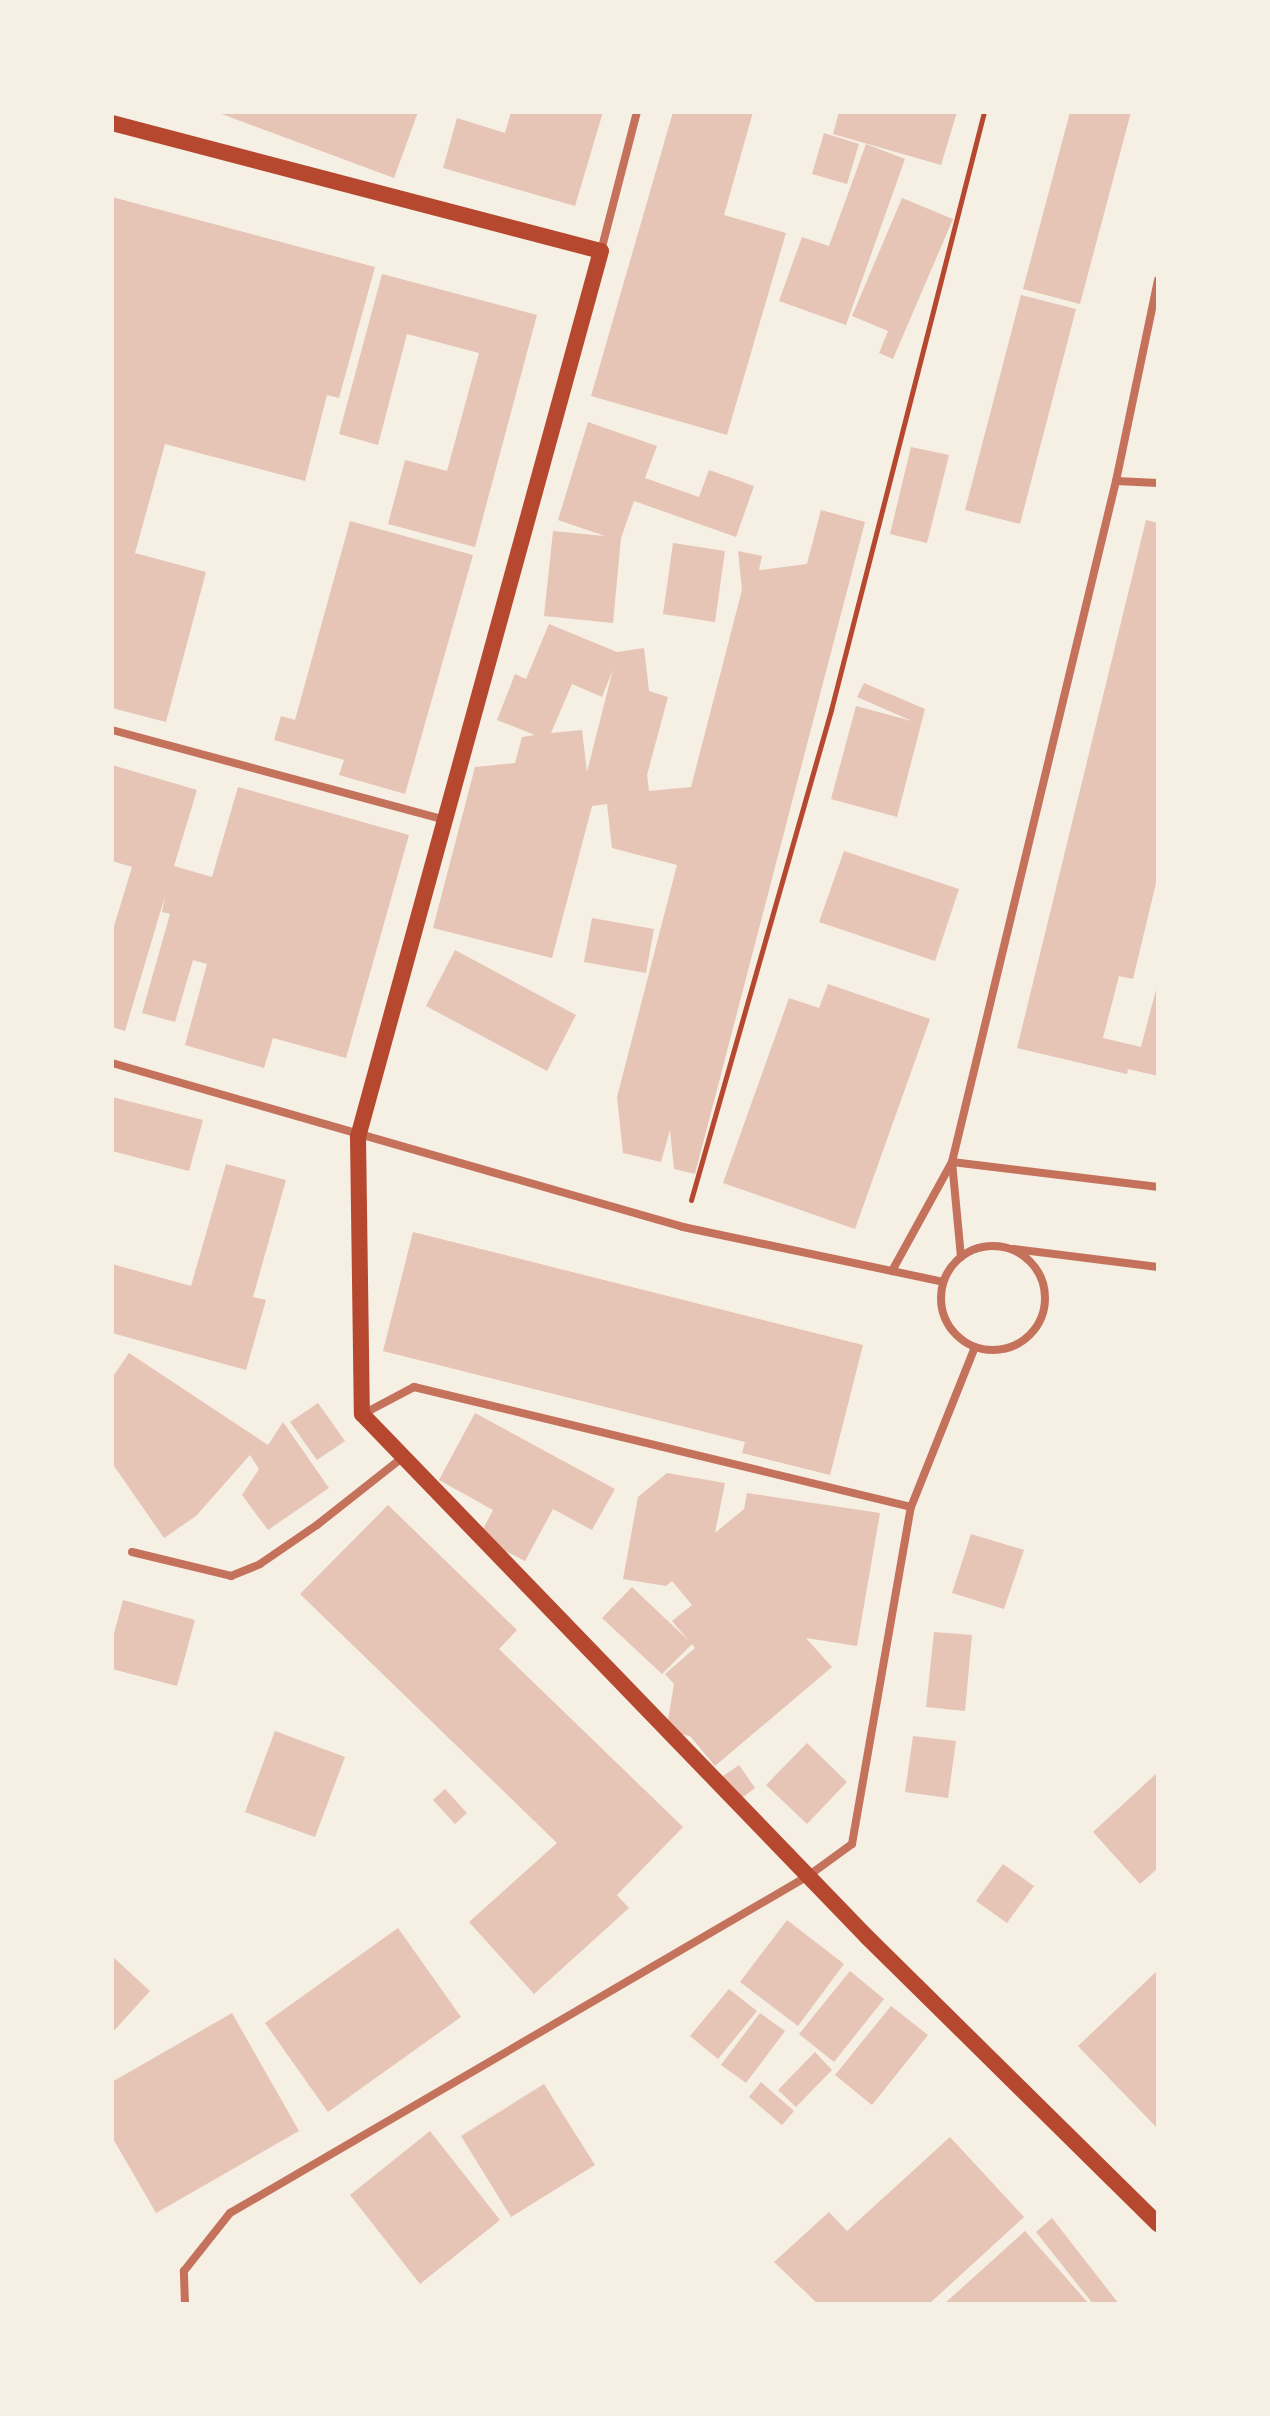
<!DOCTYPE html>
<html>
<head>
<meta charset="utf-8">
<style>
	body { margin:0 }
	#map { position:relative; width:1270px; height:2416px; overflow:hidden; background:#f6efe4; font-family:Mulish,sans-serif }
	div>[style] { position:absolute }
	.building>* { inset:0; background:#e6c5b7 }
	.path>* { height:5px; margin:-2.5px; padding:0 2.5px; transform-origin:2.5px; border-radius:2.5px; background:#b5482f }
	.minor>* { height:8px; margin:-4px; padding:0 4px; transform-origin:4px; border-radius:4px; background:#c5725c }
	.minor>.ring { margin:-4px; padding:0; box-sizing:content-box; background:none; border:8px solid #c5725c; border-radius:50% }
	.secondary>* { height:16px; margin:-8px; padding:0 8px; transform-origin:8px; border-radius:8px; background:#b5482f }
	span { translate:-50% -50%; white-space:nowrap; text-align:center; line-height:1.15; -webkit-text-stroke:8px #f6efe4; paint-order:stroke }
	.frame { position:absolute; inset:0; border:114px solid #f6efe4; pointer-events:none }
</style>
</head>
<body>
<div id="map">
	<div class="building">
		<div style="clip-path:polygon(216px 112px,418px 112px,394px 178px)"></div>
		<div style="clip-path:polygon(511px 112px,603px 112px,575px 206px,443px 168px,457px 118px,505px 133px)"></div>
		<div style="clip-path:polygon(673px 112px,753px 112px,724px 215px,786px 233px,727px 435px,591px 396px)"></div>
		<div style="clip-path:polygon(839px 112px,957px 112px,941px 165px,833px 134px)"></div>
		<div style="clip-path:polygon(1070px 112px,1131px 112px,1080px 304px,1023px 289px)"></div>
		<div style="clip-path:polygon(824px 133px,859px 144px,847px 184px,812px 174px)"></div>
		<div style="clip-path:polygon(866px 144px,905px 159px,846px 325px,779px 301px,802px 237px,829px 246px)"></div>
		<div style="clip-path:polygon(112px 197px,375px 267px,339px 398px,327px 395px,305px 481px,165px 444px,135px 553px,206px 572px,166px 722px,112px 708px)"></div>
		<div style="clip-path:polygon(902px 198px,953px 219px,893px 359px,879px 353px,888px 331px,852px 316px)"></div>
		<div style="clip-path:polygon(382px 274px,537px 315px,475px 547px,388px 524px,405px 460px,447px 471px,479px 353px,407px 334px,378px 445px,339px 434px)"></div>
		<div style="clip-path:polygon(1021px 295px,1076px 309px,1020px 524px,965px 510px)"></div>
		<div style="clip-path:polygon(588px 422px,657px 446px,645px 478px,699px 497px,709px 470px,754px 486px,736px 537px,634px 501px,621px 538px,613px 623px,544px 616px,553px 531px,605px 536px,558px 520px)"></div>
		<div style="clip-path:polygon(911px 447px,949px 455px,927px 543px,890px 534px)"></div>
		<div style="clip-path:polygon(evenodd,821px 510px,865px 522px,695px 1174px,674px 1169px,670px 1130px,661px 1162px,623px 1153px,617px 1097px,677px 865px,612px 848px,607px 804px,592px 806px,552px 958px,433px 928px,475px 767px,515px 763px,522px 737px,535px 735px,497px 720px,515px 674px,526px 679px,549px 624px,617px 652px,644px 648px,649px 691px,668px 697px,647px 775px,649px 791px,691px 787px,742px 590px,738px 551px,762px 556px,759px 570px,807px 564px,821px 510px,613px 669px,587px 772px,582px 730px,551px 733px,572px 684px,602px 697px,613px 669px)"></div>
		<div style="clip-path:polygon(1146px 520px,1158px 523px,1158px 875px,1133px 979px,1119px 976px,1103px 1038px,1141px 1047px,1158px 982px,1158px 1076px,1128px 1069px,1127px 1074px,1017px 1048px)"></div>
		<div style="clip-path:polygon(350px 521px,473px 555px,405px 794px,339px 775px,344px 760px,274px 740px,281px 716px,295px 720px)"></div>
		<div style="clip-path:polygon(673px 543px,725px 551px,715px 622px,663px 614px)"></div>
		<div style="clip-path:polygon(864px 683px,925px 709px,897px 817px,831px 799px,856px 706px,912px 721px,857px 697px)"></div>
		<div style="clip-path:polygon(112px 765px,197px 790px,174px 866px,212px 877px,238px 787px,409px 835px,346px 1058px,273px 1038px,264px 1068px,185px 1045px,207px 964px,193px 960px,175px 1022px,142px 1013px,170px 914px,162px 912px,165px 896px,125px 1031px,112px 1027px,112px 933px,132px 867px,112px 861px)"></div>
		<div style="clip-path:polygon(844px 851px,959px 889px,935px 961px,819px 922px)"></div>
		<div style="clip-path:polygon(592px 918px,654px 929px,646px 973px,584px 962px)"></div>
		<div style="clip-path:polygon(455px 950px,576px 1015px,547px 1071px,426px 1006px)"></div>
		<div style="clip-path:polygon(828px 984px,930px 1019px,855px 1229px,723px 1183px,789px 998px,819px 1008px)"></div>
		<div style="clip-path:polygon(112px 1097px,203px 1120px,189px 1171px,112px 1151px)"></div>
		<div style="clip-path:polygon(226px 1164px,286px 1180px,253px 1297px,266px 1300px,246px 1370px,112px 1333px,112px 1264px,191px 1286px)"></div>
		<div style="clip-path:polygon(413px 1232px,863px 1345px,830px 1475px,742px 1453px,745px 1442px,383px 1351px)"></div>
		<div style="clip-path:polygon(129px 1353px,268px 1445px,283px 1422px,329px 1488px,268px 1530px,242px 1495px,259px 1469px,250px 1455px,196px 1516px,164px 1538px,112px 1463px,112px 1378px)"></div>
		<div style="clip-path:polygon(318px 1403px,345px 1441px,317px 1460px,290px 1422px)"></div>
		<div style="clip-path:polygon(475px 1413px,615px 1489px,592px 1530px,553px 1509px,525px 1561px,479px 1537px,493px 1510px,439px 1480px)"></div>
		<div style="clip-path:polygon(667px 1473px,725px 1483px,715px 1533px,744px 1509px,747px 1493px,880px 1513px,857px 1646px,806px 1638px,832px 1667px,715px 1766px,690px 1736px,666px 1732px,674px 1684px,665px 1674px,695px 1648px,692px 1644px,662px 1674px,602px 1618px,632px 1587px,689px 1641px,672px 1621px,692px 1605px,672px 1581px,666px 1586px,623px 1579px,638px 1497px)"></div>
		<div style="clip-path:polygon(388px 1505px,517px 1630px,499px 1649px,683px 1827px,617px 1895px,629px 1908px,534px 1994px,469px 1922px,557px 1843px,300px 1594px)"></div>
		<div style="clip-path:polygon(971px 1534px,1024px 1550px,1004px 1609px,952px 1593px)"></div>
		<div style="clip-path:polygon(123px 1600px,195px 1620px,177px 1686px,112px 1669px,112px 1641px)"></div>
		<div style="clip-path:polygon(934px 1632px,972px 1635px,965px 1711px,926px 1707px)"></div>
		<div style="clip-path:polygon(275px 1731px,345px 1757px,315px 1837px,245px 1812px)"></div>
		<div style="clip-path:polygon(913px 1736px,956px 1741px,948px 1798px,905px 1792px)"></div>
		<div style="clip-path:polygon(807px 1743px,847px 1782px,807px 1824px,766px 1785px)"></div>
		<div style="clip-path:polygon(739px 1765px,755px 1788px,734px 1804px,716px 1781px)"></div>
		<div style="clip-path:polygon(1158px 1772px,1158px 1868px,1140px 1884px,1093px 1832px)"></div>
		<div style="clip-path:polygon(445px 1789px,467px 1813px,455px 1824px,433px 1800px)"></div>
		<div style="clip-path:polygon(1003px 1864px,1034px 1886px,1007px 1923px,976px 1901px)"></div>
		<div style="clip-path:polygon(787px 1920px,844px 1964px,798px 2026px,740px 1982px)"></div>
		<div style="clip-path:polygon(398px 1928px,461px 2017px,328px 2112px,265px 2023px)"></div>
		<div style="clip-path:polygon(112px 1956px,150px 1991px,112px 2033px)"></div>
		<div style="clip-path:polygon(1158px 1970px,1158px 2129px,1078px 2046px)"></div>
		<div style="clip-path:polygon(850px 1971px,884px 1999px,834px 2062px,799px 2034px)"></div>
		<div style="clip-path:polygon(729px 1989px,757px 2011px,718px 2059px,690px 2036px)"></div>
		<div style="clip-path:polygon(891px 2006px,928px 2035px,872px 2105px,835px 2075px)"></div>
		<div style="clip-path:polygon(232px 2013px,299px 2131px,156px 2213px,112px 2137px,112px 2082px)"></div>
		<div style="clip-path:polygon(760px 2013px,785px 2031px,746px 2083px,721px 2065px)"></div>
		<div style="clip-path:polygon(815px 2052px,832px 2070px,796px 2107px,778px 2090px)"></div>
		<div style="clip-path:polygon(761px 2082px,794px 2111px,782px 2125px,749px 2097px)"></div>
		<div style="clip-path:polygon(544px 2084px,595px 2165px,511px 2217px,461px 2136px)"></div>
		<div style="clip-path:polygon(430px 2131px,500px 2220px,420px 2284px,350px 2195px)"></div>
		<div style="clip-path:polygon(950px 2137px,1024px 2217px,929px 2304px,818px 2304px,774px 2262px,829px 2212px,847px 2231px)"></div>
		<div style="clip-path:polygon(1052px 2218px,1119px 2304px,1093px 2304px,1036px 2232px)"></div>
		<div style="clip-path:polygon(1025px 2231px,1089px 2304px,944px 2304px)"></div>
	</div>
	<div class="path">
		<div style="left:691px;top:1200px;width:510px;rotate:-74.05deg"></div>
		<div style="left:831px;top:710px;width:617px;rotate:-75.65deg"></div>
	</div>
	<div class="minor">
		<div style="left:601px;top:251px;width:144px;rotate:-75.5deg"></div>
		<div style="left:1116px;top:481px;width:42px;rotate:2.7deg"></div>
		<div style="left:112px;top:730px;width:345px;rotate:15.1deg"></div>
		<div style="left:112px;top:1063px;width:594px;rotate:16.02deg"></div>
		<div style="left:683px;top:1227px;width:266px;rotate:11.9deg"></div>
		<div class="ring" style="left:941px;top:1246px;width:96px;height:96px"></div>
		<div style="left:1014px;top:1249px;width:145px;rotate:7.1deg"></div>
		<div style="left:961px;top:1257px;width:95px;rotate:-95.4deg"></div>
		<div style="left:952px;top:1162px;width:700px;rotate:-76.46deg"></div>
		<div style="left:1116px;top:481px;width:205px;rotate:-78.2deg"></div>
		<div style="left:892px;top:1271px;width:124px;rotate:-61.2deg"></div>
		<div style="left:952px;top:1162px;width:208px;rotate:6.9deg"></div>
		<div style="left:363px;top:1414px;width:58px;rotate:-27.9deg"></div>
		<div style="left:414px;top:1387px;width:511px;rotate:13.57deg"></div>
		<div style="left:132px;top:1552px;width:102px;rotate:13.6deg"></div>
		<div style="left:231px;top:1576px;width:31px;rotate:-22deg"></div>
		<div style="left:260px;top:1564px;width:69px;rotate:-34.4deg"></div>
		<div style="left:317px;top:1525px;width:110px;rotate:-38.3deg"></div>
		<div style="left:185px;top:2304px;width:33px;rotate:-92deg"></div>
		<div style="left:184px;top:2271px;width:74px;rotate:-51.6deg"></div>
		<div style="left:230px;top:2213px;width:669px;rotate:-30.24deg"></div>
		<div style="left:808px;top:1876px;width:54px;rotate:-36deg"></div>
		<div style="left:852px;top:1844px;width:342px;rotate:-80.1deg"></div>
		<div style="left:911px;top:1507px;width:172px;rotate:-68.2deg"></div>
	</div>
	<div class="secondary">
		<div style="left:112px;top:123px;width:505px;rotate:14.67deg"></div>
		<div style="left:601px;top:251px;width:919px;rotate:105.34deg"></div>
		<div style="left:358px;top:1137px;width:277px;rotate:89.2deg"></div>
		<div style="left:362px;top:1414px;width:727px;rotate:46deg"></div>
		<div style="left:867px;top:1937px;width:409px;rotate:44.6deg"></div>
	</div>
	<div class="frame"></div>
</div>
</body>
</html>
